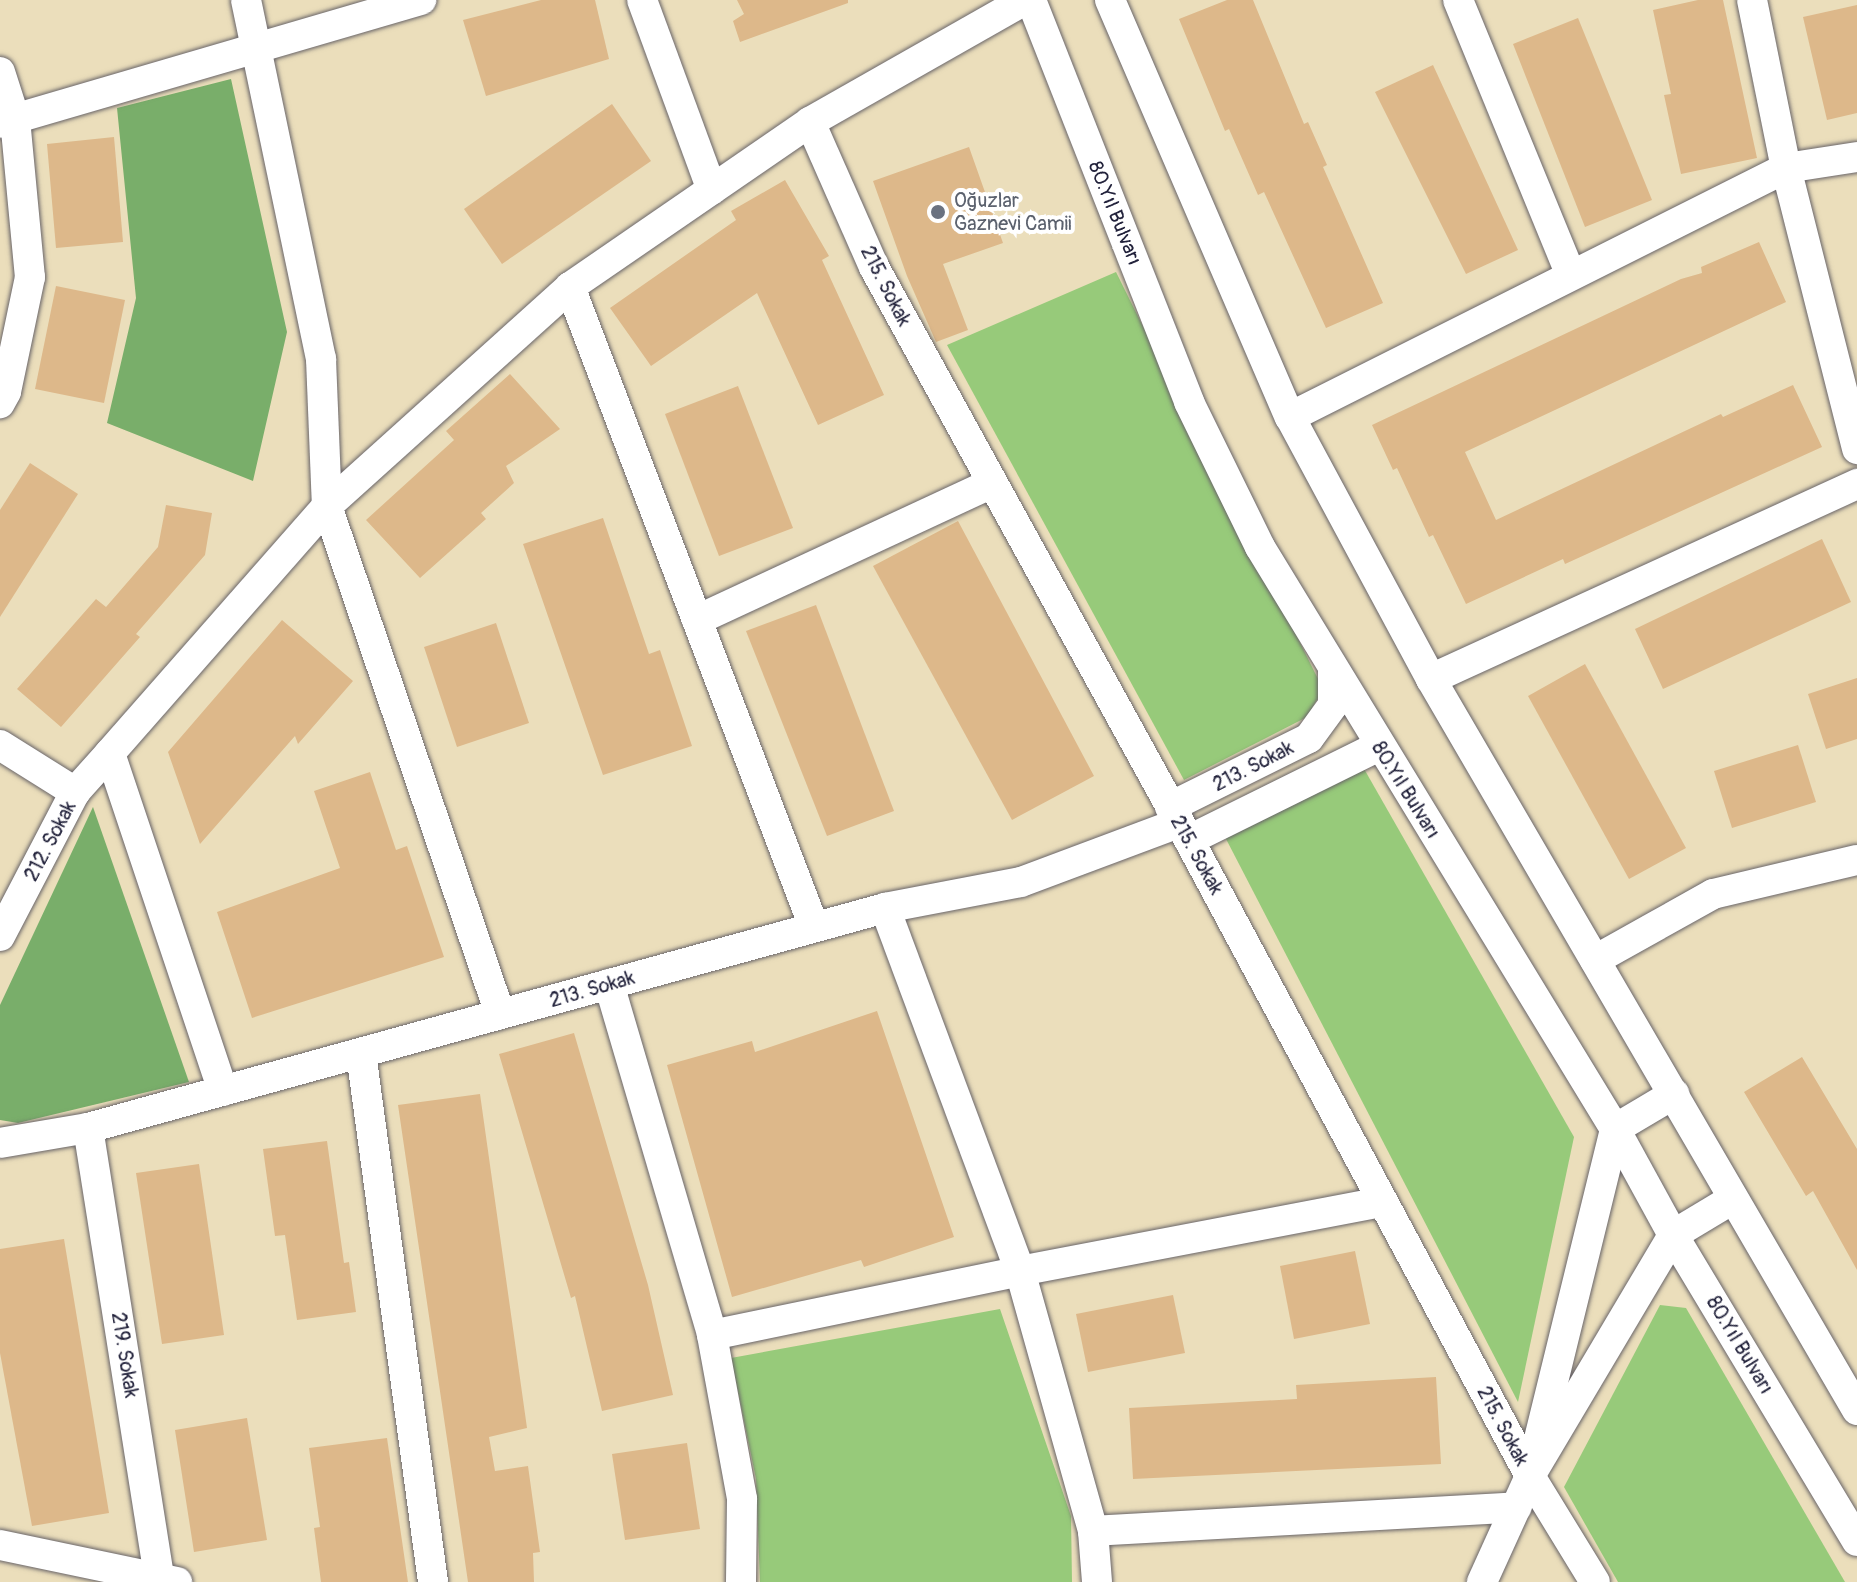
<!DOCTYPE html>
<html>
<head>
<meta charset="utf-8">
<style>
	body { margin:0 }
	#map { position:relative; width:1857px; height:1582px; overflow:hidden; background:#ebdebb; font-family:Pangolin,sans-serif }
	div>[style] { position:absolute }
	.green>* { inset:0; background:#97ca7a }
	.forest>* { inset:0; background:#79ae6a }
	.building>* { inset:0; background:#ddb88a }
	.roads { filter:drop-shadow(0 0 2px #686468) drop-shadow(0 0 2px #686468) }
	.minor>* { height:30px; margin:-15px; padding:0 15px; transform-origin:15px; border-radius:15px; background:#fff }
	.dots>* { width:22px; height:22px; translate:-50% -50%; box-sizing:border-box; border:4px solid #fff; border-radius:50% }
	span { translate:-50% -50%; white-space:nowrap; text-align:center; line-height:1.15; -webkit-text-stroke:8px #fff; paint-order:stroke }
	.worship-label { font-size:20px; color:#5b616d }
	.left { translate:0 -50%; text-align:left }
	.street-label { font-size:20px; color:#22223b }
</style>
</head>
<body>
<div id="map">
	<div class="green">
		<div style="clip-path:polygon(1116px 272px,1323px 689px,1307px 717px,1184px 780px,947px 345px)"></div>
		<div style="clip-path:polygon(1363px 767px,1574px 1137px,1518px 1402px,1225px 837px)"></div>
		<div style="clip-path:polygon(1660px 1305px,1686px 1308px,1845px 1582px,1618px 1582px,1564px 1487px)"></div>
		<div style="clip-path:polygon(1000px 1309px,1071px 1516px,1072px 1582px,760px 1582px,756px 1479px,731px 1358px)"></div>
	</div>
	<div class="forest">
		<div style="clip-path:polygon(231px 79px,287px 332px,253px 481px,107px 423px,136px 298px,117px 108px)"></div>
		<div style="clip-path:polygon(93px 807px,189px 1082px,18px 1123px,0 1120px,0 1005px)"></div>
	</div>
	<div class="building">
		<div style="clip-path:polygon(541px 0,595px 0,609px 59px,486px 96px,463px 20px)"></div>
		<div style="clip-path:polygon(737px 0,848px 0,848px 3px,740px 42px,733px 21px,744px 14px)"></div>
		<div style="clip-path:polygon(1227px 0,1253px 0,1304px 124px,1308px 122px,1327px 165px,1323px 167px,1383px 303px,1326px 328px,1264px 192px,1258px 195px,1229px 129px,1225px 131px,1179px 19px)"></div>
		<div style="clip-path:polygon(1698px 0,1723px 0,1757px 158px,1681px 174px,1664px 95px,1671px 94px,1653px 10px)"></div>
		<div style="clip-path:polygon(1857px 5px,1857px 113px,1827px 120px,1803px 17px)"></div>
		<div style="clip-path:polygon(1578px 18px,1652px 200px,1585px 227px,1513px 44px)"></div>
		<div style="clip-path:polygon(1433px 65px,1518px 250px,1466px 274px,1375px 92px)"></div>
		<div style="clip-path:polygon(612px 104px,651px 161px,502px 264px,464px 209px)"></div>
		<div style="clip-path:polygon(114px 137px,123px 242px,56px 248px,47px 144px)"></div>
		<div style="clip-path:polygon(969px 147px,1003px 243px,943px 264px,968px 330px,936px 342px,907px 276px,873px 181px)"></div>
		<div style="clip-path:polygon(785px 180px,829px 256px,822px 260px,884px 395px,818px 425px,757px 293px,651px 366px,610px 308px,736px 220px,731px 211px)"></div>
		<div style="clip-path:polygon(1759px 242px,1786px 302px,1465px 452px,1496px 520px,1721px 414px,1723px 417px,1793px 385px,1822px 447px,1565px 564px,1563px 559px,1466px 604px,1433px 535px,1429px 537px,1397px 468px,1393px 470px,1372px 425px,1681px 279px,1702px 273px,1701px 267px)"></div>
		<div style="clip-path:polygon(56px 286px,125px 300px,104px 403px,35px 389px)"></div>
		<div style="clip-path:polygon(510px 374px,560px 429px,506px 466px,514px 483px,481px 513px,486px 519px,420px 578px,366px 520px,454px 440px,446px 431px)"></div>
		<div style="clip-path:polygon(738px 386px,793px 528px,719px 556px,665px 414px)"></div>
		<div style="clip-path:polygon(30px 463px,78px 494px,0 617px,0 510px)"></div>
		<div style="clip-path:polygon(166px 505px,212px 513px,205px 555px,136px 634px,140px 637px,61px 727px,17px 689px,96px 599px,106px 607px,158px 547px)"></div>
		<div style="clip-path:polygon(603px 518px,649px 654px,660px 650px,692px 746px,603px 775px,523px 544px)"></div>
		<div style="clip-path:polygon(958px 521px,1094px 776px,1012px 820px,873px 566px)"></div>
		<div style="clip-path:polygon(1822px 539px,1851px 602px,1663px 689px,1635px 629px)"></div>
		<div style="clip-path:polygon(816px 605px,894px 811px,827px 836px,746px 631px)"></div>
		<div style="clip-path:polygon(282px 620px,353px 681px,298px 744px,295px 736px,200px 844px,168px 752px)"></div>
		<div style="clip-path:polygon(496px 623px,529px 723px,457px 747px,424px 647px)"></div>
		<div style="clip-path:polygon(1585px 664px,1686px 848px,1629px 879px,1528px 696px)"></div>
		<div style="clip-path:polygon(1857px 678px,1857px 739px,1826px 749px,1808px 694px)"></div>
		<div style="clip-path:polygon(1798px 745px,1816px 802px,1732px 828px,1714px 771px)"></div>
		<div style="clip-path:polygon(370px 772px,396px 850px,407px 846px,444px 957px,252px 1018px,217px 912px,340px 868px,314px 791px)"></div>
		<div style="clip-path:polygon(877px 1011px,954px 1237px,864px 1267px,861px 1260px,732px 1297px,667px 1065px,752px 1041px,755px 1052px)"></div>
		<div style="clip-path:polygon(574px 1033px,648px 1285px,673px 1395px,602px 1411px,575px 1296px,571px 1298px,499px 1054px)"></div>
		<div style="clip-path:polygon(1802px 1057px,1857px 1149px,1857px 1270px,1813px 1191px,1806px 1196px,1744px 1092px)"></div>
		<div style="clip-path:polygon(480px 1094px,527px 1428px,489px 1437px,495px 1471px,528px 1466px,540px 1552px,533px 1553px,534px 1582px,468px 1582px,398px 1105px)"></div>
		<div style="clip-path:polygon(327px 1141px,344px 1263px,349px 1262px,356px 1312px,297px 1320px,285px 1235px,275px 1236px,263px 1149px)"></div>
		<div style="clip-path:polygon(199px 1164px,224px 1335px,162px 1344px,136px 1173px)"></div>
		<div style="clip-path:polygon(64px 1239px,109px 1513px,32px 1526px,0 1353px,0 1249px)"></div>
		<div style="clip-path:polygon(1355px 1251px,1370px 1324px,1294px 1339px,1280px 1266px)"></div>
		<div style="clip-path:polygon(1173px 1295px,1185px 1353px,1088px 1372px,1076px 1314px)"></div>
		<div style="clip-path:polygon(1436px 1377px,1441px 1464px,1133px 1479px,1129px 1408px,1297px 1399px,1296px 1385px)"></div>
		<div style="clip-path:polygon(247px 1418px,267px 1540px,194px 1552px,175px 1430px)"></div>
		<div style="clip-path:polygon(387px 1438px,408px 1582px,321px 1582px,314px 1528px,320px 1527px,309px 1448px)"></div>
		<div style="clip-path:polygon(687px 1443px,700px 1529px,625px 1540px,612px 1454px)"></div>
	</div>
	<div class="roads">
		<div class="minor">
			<div style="left:246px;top:0;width:367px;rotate:78.2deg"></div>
			<div style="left:321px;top:359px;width:147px;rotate:87.7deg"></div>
			<div style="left:327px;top:506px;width:537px;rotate:71.19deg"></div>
			<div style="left:642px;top:0;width:202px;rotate:69.8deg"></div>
			<div style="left:1031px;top:0;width:432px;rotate:68.5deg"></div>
			<div style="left:1189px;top:402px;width:161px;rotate:63.9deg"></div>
			<div style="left:1260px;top:547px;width:682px;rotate:58.62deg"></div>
			<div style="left:1615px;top:1129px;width:121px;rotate:61.3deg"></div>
			<div style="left:1673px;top:1235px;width:357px;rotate:59deg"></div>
			<div style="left:1110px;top:0;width:454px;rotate:66.7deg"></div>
			<div style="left:1290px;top:417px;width:298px;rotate:61.7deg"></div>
			<div style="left:1431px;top:679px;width:846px;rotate:59.77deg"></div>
			<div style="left:1458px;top:0;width:297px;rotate:67.7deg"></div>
			<div style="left:1752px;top:0;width:171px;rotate:78.6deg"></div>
			<div style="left:1786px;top:168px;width:290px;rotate:75.8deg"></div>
			<div style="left:0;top:72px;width:49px;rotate:72.3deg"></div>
			<div style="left:15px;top:119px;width:159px;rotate:84.6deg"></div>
			<div style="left:30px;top:277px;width:117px;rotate:101.8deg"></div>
			<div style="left:6px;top:392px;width:13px;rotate:119deg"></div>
			<div style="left:810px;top:122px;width:158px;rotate:66.2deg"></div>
			<div style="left:874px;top:267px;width:654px;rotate:61.2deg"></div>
			<div style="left:1189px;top:840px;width:722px;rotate:61.8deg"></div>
			<div style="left:1530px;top:1476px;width:124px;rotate:58.5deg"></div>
			<div style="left:0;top:123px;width:439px;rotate:-16.3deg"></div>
			<div style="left:570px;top:287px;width:685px;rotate:69.13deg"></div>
			<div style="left:1290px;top:417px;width:555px;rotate:-26.66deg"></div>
			<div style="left:1786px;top:168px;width:72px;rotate:-8.8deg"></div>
			<div style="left:697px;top:620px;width:325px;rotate:-24.9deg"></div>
			<div style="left:1431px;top:679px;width:469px;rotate:-24.6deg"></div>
			<div style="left:0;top:745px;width:89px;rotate:32.1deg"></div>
			<div style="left:1170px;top:807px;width:155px;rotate:-26.4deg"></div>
			<div style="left:1309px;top:738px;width:41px;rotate:-54deg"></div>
			<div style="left:1333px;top:705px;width:36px;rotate:-90deg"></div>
			<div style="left:1189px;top:840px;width:212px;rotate:-26.3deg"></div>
			<div style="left:885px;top:908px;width:387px;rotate:69.6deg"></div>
			<div style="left:1020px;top:1271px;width:270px;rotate:74.3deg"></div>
			<div style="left:1093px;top:1531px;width:51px;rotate:85.5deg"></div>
			<div style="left:0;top:936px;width:162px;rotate:-62.5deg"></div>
			<div style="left:75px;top:792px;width:52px;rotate:-48.1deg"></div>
			<div style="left:1595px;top:960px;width:135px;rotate:-29.2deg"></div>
			<div style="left:1713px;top:894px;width:148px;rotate:-13.3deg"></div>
			<div style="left:609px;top:984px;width:366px;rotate:73.6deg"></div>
			<div style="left:712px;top:1335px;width:167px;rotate:79.6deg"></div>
			<div style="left:742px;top:1499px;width:83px;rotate:90.7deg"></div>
			<div style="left:361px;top:1053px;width:534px;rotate:82.25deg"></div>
			<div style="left:223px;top:1091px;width:356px;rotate:-108.5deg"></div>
			<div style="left:110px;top:753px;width:329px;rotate:-48.7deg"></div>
			<div style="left:327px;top:506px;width:327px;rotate:-42deg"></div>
			<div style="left:570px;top:287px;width:291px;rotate:-34.5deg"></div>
			<div style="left:810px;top:122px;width:247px;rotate:-29.6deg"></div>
			<div style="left:88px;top:1128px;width:460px;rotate:81deg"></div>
			<div style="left:0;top:1143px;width:89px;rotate:-9.7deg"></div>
			<div style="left:88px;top:1128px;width:827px;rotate:-15.43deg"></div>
			<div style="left:885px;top:908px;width:138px;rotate:-10.8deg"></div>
			<div style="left:1021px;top:882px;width:169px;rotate:-20.5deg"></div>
			<div style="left:712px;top:1335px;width:315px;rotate:-11.7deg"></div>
			<div style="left:1020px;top:1271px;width:369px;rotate:-10.8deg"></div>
			<div style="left:1537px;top:1447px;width:327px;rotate:-76.2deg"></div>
			<div style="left:1615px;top:1129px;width:69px;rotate:-30.7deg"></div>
			<div style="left:1093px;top:1531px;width:424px;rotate:-3.2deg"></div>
			<div style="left:0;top:1545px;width:181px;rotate:11.8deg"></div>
			<div style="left:1482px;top:1582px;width:116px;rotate:-65.6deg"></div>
			<div style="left:1530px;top:1476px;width:280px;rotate:-59.3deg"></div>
			<div style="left:1673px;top:1235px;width:70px;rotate:-31deg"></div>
		</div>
	</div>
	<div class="dots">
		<div style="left:938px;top:212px;background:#6b7280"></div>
	</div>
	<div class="worship-label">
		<span class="left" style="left:954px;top:212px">Oğuzlar<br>Gaznevi Camii</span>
	</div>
	<div class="street-label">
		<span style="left:1115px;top:213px;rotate:68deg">80.Yıl Bulvarı</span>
		<span style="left:886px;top:286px;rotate:63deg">215. Sokak</span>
		<span style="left:1253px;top:766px;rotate:-27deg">213. Sokak</span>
		<span style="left:1406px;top:790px;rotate:58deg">80.Yıl Bulvarı</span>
		<span style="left:50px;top:841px;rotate:-62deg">212. Sokak</span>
		<span style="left:1197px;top:855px;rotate:61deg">215. Sokak</span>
		<span style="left:592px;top:989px;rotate:-16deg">213. Sokak</span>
		<span style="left:1740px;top:1345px;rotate:59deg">80.Yıl Bulvarı</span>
		<span style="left:125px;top:1355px;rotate:81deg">219. Sokak</span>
		<span style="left:1503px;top:1426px;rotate:62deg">215. Sokak</span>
	</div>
</div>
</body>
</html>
